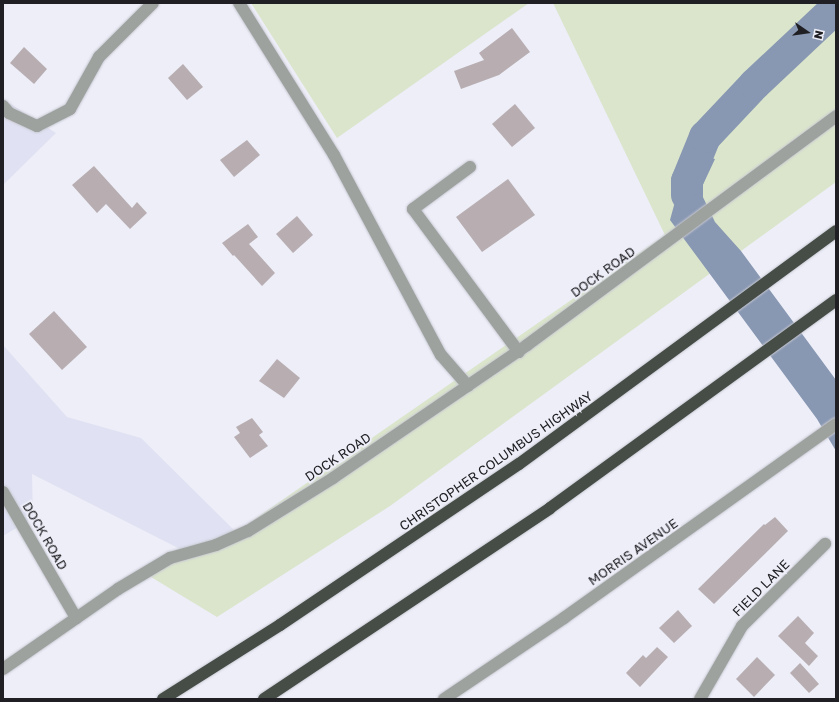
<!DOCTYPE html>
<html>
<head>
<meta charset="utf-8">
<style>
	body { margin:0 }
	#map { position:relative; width:839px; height:702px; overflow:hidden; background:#edeef8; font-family:"Golos Text",sans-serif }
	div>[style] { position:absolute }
	.built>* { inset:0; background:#e0e1f2 }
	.green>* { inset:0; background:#dbe5cc }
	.water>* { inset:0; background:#8897b2 }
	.river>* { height:32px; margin:-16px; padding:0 16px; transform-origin:16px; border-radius:16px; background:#8897b2 }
	.building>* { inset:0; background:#b8aeb2 }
	.roads { filter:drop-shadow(0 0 1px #c8c9d2) drop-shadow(0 0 1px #c8c9d2) }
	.minor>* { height:12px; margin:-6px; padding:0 6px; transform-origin:6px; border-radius:6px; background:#9ea29f }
	.highway>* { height:12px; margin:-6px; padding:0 6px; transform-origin:6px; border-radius:6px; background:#464d47 }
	span { translate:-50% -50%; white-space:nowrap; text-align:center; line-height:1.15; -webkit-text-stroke:4px #edeef8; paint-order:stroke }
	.street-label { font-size:13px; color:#202024 }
	.frame { position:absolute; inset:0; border:4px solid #202024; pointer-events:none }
	.north { position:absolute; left:787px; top:12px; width:40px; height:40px; -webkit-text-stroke:3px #edeef8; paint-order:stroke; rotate:103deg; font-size:11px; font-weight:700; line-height:16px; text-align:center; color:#202024 }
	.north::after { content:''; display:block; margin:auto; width:14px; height:18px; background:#202024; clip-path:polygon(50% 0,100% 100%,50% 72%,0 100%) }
</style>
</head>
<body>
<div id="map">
	<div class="built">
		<div style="clip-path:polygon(3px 99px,56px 133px,3px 185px)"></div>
		<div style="clip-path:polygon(3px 345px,67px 417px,141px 438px,236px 532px,186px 552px,32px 474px,33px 518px,3px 536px)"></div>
	</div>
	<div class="green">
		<div style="clip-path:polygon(251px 3px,529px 3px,337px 138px)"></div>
		<div style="clip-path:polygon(553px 3px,836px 3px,836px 182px,390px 506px,217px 617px,146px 574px,236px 532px,665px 235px)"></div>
	</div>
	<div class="water">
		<div style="clip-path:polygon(693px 153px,715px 159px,700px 191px,715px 222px,741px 251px,836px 380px,836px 451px,817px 419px,670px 220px,679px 187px)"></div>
	</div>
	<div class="river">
		<div style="left:687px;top:195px;width:14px;rotate:-90deg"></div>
		<div style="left:687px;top:181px;width:48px;rotate:-67.8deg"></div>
		<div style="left:705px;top:137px;width:73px;rotate:-46.7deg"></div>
		<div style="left:755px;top:84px;width:111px;rotate:-43.2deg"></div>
	</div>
	<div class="building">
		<div style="clip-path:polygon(512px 28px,530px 52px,499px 75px,461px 89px,454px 71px,484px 60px,479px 53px)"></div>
		<div style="clip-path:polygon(24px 47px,47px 69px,34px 84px,10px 63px)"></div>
		<div style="clip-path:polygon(183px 64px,203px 87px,187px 100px,168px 78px)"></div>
		<div style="clip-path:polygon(515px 104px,535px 128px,512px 147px,492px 124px)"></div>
		<div style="clip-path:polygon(247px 140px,260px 155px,234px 177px,220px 160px)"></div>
		<div style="clip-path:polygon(94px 166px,132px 208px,137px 202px,147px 213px,130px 229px,106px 204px,97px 213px,72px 185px)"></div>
		<div style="clip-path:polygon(508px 179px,535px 215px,482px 252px,456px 217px)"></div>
		<div style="clip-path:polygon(297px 216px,313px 235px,293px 253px,276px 234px)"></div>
		<div style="clip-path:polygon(248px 224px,258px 237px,249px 244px,275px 273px,262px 286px,234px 255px,233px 256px,222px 243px)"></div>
		<div style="clip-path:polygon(54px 311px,87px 347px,62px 370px,29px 334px)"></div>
		<div style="clip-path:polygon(277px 359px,300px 378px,284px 398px,259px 381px)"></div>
		<div style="clip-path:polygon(252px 418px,263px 432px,259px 435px,268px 446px,250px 458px,234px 437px,240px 433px,236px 427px)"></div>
		<div style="clip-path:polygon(775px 517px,788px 531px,714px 604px,698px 589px,764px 524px,765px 525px)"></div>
		<div style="clip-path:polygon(678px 610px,692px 626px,674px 643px,659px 628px)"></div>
		<div style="clip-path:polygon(798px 616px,814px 633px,805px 643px,818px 656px,809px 666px,778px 636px)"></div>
		<div style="clip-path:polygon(657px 647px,668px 657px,640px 687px,626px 673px,643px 655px,646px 658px)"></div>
		<div style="clip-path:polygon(757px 657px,775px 675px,754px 697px,736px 679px)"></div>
		<div style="clip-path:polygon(800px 663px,819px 684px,809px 693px,790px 673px)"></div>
	</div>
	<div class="roads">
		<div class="minor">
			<div style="left:239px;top:3px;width:179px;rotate:58deg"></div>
			<div style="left:334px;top:155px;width:227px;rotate:61.9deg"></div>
			<div style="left:441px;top:355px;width:41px;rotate:48.9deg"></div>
			<div style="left:3px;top:106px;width:9px;rotate:49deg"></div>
			<div style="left:9px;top:113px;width:31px;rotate:25deg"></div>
			<div style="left:37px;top:126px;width:37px;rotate:-27deg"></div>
			<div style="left:70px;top:109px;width:60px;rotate:-60.9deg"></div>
			<div style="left:99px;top:57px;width:76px;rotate:-45deg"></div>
			<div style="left:470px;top:167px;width:71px;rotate:143.6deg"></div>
			<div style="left:413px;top:209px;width:178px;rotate:53.5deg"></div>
			<div style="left:3px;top:492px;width:146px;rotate:59.9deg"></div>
			<div style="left:3px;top:669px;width:140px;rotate:-34.8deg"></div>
			<div style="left:118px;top:589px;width:61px;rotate:-30.8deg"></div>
			<div style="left:170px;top:558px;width:48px;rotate:-15.8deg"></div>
			<div style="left:216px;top:545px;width:35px;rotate:-24deg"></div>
			<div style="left:248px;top:531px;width:100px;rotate:-31.9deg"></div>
			<div style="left:333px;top:478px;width:235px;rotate:-34.4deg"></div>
			<div style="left:527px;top:345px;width:385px;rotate:-36.5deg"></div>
			<div style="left:444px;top:699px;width:145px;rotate:-34deg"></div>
			<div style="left:564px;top:618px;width:334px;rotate:-35.5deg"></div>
			<div style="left:700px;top:699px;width:84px;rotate:-60.1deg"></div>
			<div style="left:742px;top:626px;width:117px;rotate:-44.7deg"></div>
		</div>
		<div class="highway">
			<div style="left:163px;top:699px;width:138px;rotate:-32.3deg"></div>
			<div style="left:280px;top:625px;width:288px;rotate:-34deg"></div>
			<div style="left:519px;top:464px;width:393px;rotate:-36.3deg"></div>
			<div style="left:264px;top:699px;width:344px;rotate:-33.7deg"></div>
			<div style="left:550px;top:508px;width:354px;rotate:-36deg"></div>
		</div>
	</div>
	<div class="street-label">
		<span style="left:603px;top:272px;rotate:-36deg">DOCK ROAD</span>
		<span style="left:338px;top:457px;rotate:-34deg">DOCK ROAD</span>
		<span style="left:496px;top:461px;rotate:-35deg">CHRISTOPHER COLUMBUS HIGHWAY</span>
		<span style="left:45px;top:536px;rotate:60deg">DOCK ROAD</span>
		<span style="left:633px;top:552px;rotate:-35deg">MORRIS AVENUE</span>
		<span style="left:761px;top:588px;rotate:-45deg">FIELD LANE</span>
	</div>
	<div class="frame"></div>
	<div class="north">N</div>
</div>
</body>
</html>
